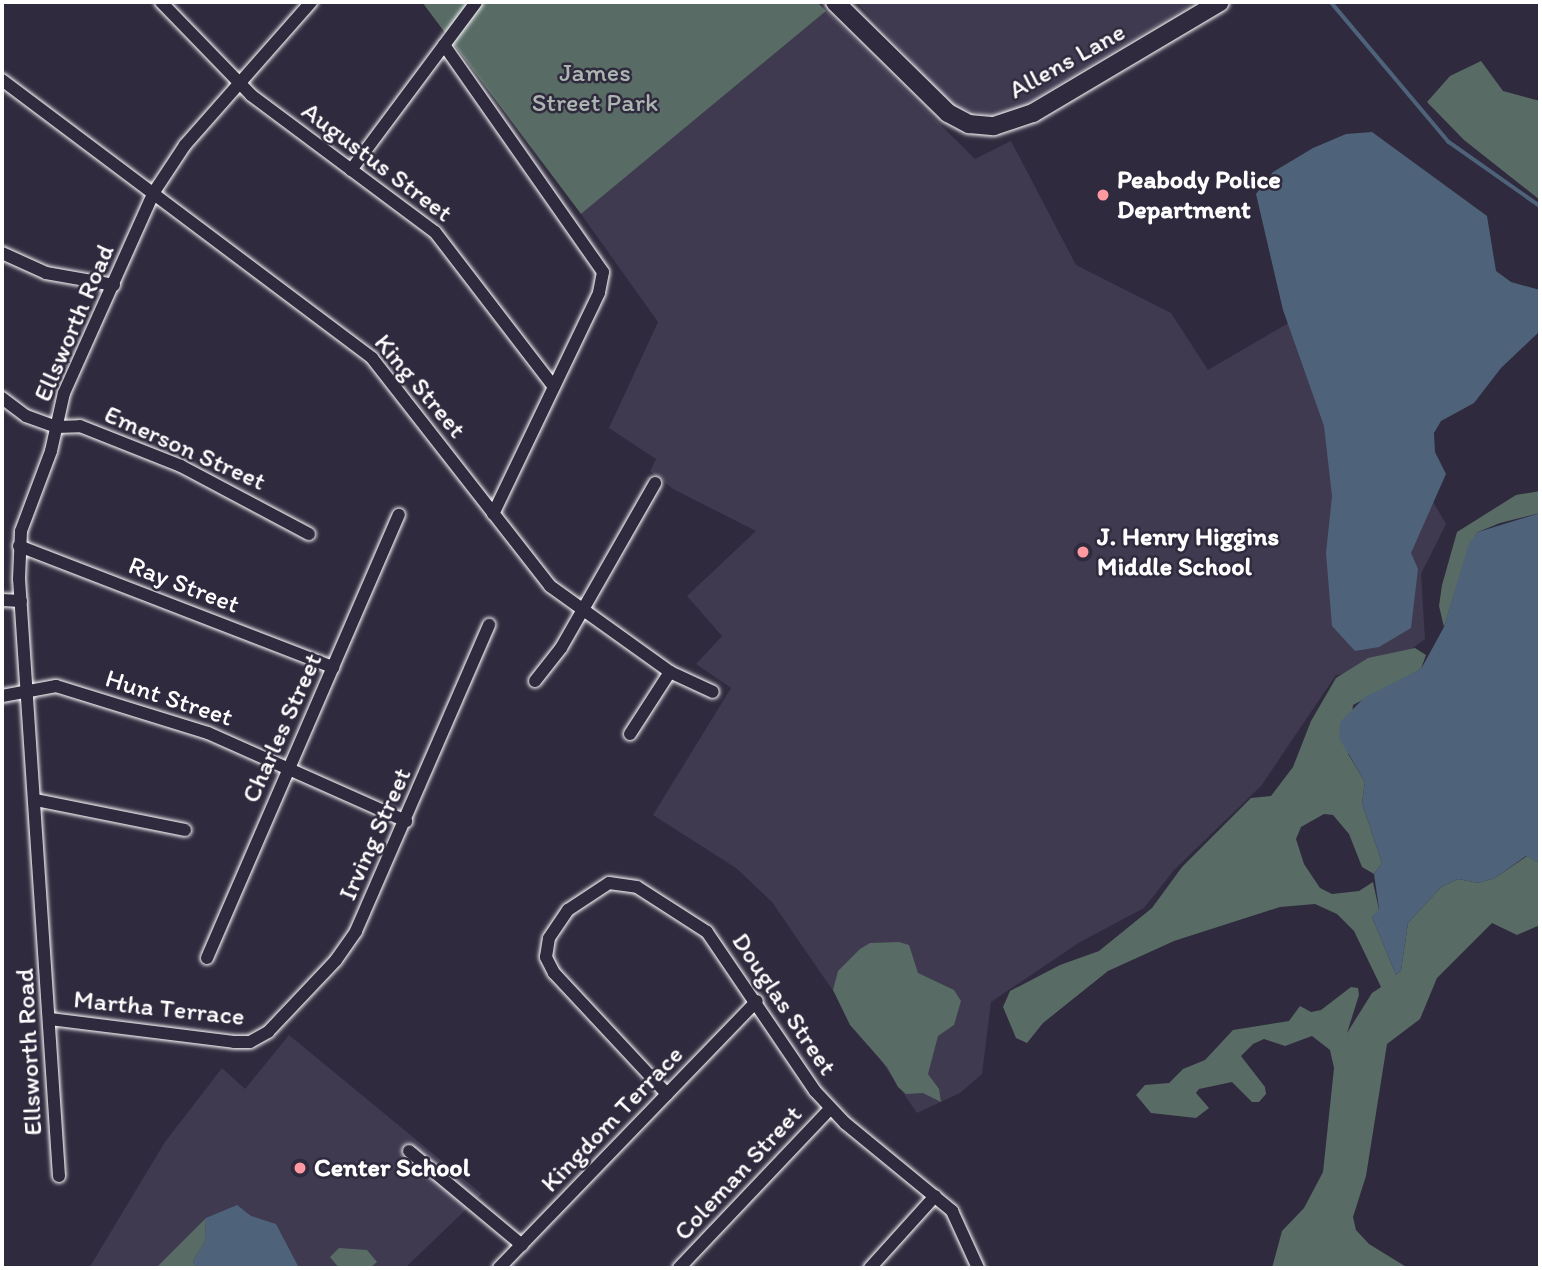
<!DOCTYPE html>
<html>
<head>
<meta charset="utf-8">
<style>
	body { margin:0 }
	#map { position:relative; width:1542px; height:1270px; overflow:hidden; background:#2f2a3d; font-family:Itim,sans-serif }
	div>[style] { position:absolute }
	.built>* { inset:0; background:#3f3a50 }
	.green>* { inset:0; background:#586b64 }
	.water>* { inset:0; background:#4e637a }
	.stream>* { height:3.5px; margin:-1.75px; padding:0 1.75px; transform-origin:1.75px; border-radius:1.75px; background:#4e637a }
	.roads { filter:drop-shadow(0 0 2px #fff) drop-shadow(0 0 2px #fff) }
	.street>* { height:12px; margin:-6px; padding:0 6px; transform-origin:6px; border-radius:6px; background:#2f2a3d }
	.secondary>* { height:18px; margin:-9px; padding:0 9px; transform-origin:9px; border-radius:9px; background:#2f2a3d }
	.dots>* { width:19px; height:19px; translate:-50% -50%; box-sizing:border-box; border:4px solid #2f2a3d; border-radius:50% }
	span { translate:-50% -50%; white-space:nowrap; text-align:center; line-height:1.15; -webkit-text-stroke:5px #2f2a3d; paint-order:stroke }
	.street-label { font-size:26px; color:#fff }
	.park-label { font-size:26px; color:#acb5b2 }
	.poi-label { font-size:26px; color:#fff; font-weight:700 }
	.left { translate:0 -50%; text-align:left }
	.frame { position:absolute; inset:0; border:4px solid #fff; pointer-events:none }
</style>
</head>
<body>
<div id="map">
	<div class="built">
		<div style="clip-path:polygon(857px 2px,1195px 2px,1014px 112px,991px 116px,952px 106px)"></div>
		<div style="clip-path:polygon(826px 11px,975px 159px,1011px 141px,1076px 265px,1171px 313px,1208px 370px,1319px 305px,1446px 524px,1421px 574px,1425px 639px,1381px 672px,1336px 675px,1261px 786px,1174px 870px,1144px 908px,1080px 942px,991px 1002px,982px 1074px,960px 1093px,917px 1113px,772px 902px,736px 868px,653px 815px,731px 688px,696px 664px,722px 636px,687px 596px,756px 531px,673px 489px,650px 471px,656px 459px,609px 428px,658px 322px,581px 214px)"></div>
		<div style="clip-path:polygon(289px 1035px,482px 1194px,405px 1268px,89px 1268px,165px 1142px,222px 1068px,245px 1089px)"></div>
	</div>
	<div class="green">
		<div style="clip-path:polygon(422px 2px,817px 2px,826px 11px,581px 214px)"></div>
		<div style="clip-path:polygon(1481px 61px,1503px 91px,1540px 101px,1540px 200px,1464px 140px,1427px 102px,1450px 76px)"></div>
		<div style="clip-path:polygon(1540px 491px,1540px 513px,1500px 523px,1478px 532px,1470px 543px,1444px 627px,1439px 606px,1442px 585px,1457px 532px,1516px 495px)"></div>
		<div style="clip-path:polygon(1415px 648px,1426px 655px,1421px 669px,1353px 705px,1348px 754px,1365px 782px,1362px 803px,1382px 863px,1374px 874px,1362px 867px,1349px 834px,1333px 815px,1324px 814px,1301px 827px,1296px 839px,1304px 864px,1320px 888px,1332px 894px,1359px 891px,1373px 882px,1379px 910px,1372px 917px,1396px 975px,1401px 970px,1408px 923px,1441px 887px,1458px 879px,1478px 883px,1495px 878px,1527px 856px,1540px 863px,1540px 925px,1517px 935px,1492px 923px,1437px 978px,1420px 1019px,1387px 1044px,1366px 1176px,1353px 1217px,1356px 1230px,1369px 1244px,1408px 1268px,1272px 1268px,1282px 1231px,1304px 1208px,1323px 1172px,1334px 1068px,1330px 1050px,1312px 1036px,1285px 1046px,1264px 1039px,1253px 1044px,1241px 1056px,1265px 1087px,1266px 1094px,1259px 1102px,1252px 1102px,1232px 1082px,1199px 1089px,1196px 1093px,1209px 1108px,1196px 1118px,1151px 1113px,1136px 1095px,1145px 1085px,1169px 1083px,1183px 1069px,1205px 1060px,1233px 1030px,1289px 1021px,1300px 1006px,1311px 1012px,1321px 1010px,1351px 987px,1358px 988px,1359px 995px,1347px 1033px,1372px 993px,1381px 987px,1354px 931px,1337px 914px,1315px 904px,1280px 907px,1174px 941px,1108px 971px,1043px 1023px,1027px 1043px,1016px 1038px,1003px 1007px,1010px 991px,1060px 965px,1099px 951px,1152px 908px,1182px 867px,1251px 798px,1271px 796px,1293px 767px,1311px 721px,1336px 678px,1368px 658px)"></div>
		<div style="clip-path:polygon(899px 942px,909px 945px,918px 973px,954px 990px,961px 1001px,954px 1025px,938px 1036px,928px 1074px,939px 1089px,941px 1102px,923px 1093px,906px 1094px,898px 1087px,887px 1067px,850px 1025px,833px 990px,838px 971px,860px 949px,870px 943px)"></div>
		<div style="clip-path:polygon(206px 1218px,205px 1241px,193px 1261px,195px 1268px,156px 1268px)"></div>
		<div style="clip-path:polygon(339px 1248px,367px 1250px,377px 1262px,370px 1268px,339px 1268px,330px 1257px)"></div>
	</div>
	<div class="water">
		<div style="clip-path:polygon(1372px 132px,1487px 216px,1496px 271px,1511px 282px,1540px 290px,1540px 331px,1501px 368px,1474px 403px,1441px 421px,1434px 433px,1435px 452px,1446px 474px,1411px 553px,1418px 569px,1411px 628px,1379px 647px,1355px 651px,1332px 626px,1326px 553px,1332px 496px,1324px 426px,1283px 310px,1256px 194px,1273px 172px,1313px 148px,1346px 134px)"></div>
		<div style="clip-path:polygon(1540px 513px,1540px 863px,1526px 856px,1495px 878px,1478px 883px,1458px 879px,1441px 887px,1408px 923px,1401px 970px,1396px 975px,1372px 917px,1379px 909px,1374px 874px,1382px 863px,1362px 803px,1365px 782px,1339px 738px,1340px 722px,1365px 697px,1421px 669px,1444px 627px,1469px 543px,1478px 532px)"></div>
		<div style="clip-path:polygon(237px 1205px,251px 1216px,276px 1224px,299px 1268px,195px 1268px,193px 1261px,205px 1241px,206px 1218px)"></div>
	</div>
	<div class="stream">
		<div style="left:1331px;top:2px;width:183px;rotate:49.9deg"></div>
		<div style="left:1449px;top:142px;width:111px;rotate:35.1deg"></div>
	</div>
	<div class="roads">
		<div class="street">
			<div style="left:161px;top:2px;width:129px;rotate:45.9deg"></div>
			<div style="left:251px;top:95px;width:229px;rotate:36.7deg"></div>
			<div style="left:435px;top:232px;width:195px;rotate:52.5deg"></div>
			<div style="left:444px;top:45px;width:277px;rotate:55deg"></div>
			<div style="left:603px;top:272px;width:21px;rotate:101deg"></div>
			<div style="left:599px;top:293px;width:245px;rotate:115.6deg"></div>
			<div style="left:2px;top:80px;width:463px;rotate:36.9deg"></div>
			<div style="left:372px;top:358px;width:289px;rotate:52deg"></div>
			<div style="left:550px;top:586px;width:148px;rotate:35.6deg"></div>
			<div style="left:670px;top:672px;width:47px;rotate:24.9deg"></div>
			<div style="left:351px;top:170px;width:209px;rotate:-53.3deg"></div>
			<div style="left:2px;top:253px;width:48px;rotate:24.4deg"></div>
			<div style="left:46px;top:273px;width:69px;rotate:10deg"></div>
			<div style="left:2px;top:398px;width:30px;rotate:37deg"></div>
			<div style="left:26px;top:416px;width:32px;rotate:20deg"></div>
			<div style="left:56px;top:427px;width:24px;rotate:-2deg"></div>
			<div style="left:80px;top:426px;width:109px;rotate:21.6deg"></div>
			<div style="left:181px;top:466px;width:145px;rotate:28deg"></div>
			<div style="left:19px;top:546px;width:337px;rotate:21.1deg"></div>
			<div style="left:2px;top:600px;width:19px;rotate:3deg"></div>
			<div style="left:535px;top:681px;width:42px;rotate:-51.8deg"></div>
			<div style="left:561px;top:648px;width:190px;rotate:-60.3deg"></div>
			<div style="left:2px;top:696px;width:55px;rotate:-10.5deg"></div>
			<div style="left:56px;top:686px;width:159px;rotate:17.2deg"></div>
			<div style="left:208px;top:733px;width:217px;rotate:24deg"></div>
			<div style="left:630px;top:734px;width:74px;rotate:-57.2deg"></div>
			<div style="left:36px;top:800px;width:152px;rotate:11.4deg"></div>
			<div style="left:207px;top:958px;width:483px;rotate:-66.6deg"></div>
			<div style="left:50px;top:1019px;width:185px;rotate:7.1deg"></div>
			<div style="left:234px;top:1042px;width:16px"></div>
			<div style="left:250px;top:1042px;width:21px;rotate:-29deg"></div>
			<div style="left:268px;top:1032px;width:99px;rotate:-46.6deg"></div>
			<div style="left:336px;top:960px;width:35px;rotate:-55deg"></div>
			<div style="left:356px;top:931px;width:334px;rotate:-66.5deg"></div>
			<div style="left:667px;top:1094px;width:166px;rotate:-133deg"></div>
			<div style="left:554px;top:973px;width:18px;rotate:-117deg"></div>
			<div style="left:546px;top:957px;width:19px;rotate:-81deg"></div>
			<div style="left:549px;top:938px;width:34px;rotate:-56deg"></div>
			<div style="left:568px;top:910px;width:49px;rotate:-33.4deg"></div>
			<div style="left:609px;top:883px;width:28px;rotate:8deg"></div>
			<div style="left:637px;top:887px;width:83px;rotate:32.7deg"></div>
			<div style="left:707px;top:932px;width:192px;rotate:55.8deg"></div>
			<div style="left:815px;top:1091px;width:44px;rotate:46.8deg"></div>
			<div style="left:845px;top:1123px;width:139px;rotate:39.4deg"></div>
			<div style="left:952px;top:1211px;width:63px;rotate:65.5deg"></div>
			<div style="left:409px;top:1151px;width:147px;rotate:39.8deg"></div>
			<div style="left:59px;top:1176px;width:598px;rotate:-93.83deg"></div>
			<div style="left:19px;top:579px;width:48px;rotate:-87.6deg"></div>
			<div style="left:21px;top:531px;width:85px;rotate:-69.4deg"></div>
			<div style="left:51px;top:451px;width:59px;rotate:-77.4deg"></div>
			<div style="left:64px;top:393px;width:220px;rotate:-65.9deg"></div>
			<div style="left:154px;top:192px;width:56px;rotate:-56.6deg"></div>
			<div style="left:185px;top:145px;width:191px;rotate:-48.6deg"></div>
			<div style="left:499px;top:1268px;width:371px;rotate:-46deg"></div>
			<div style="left:679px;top:1268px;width:219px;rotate:-46.5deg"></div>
			<div style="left:870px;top:1268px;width:97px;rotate:-47.9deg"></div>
		</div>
		<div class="secondary">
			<div style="left:835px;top:2px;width:158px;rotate:44.5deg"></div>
			<div style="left:948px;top:113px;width:24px;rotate:28deg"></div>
			<div style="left:969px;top:124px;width:25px;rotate:5deg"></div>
			<div style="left:994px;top:126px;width:41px;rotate:-18.4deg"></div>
			<div style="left:1033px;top:113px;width:217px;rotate:-30.7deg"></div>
		</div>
	</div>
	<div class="dots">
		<div style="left:1103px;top:195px;background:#ff9aa2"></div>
		<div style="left:1083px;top:552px;background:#ff9aa2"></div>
		<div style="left:300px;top:1168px;background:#ff9aa2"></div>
	</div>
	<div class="street-label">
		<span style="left:1067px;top:61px;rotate:-29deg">Allens Lane</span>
		<span style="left:377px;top:162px;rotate:37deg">Augustus Street</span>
		<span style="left:74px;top:323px;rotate:-67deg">Ellsworth Road</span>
		<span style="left:420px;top:386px;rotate:50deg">King Street</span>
		<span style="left:185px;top:448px;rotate:24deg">Emerson Street</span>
		<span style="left:184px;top:585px;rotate:21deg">Ray Street</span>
		<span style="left:169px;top:698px;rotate:18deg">Hunt Street</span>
		<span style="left:282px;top:728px;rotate:-66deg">Charles Street</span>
		<span style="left:375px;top:834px;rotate:-66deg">Irving Street</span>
		<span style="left:784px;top:1004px;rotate:56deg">Douglas Street</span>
		<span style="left:159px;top:1008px;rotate:6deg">Martha Terrace</span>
		<span style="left:29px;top:1052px;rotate:-93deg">Ellsworth Road</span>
		<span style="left:612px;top:1119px;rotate:-46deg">Kingdom Terrace</span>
		<span style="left:738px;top:1173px;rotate:-47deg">Coleman Street</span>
	</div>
	<div class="park-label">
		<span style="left:595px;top:88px">James<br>Street Park</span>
	</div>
	<div class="poi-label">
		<span class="left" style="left:1117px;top:195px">Peabody Police<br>Department</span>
		<span class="left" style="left:1097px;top:552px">J. Henry Higgins<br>Middle School</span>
		<span class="left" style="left:314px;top:1168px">Center School</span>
	</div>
	<div class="frame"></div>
</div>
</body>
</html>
